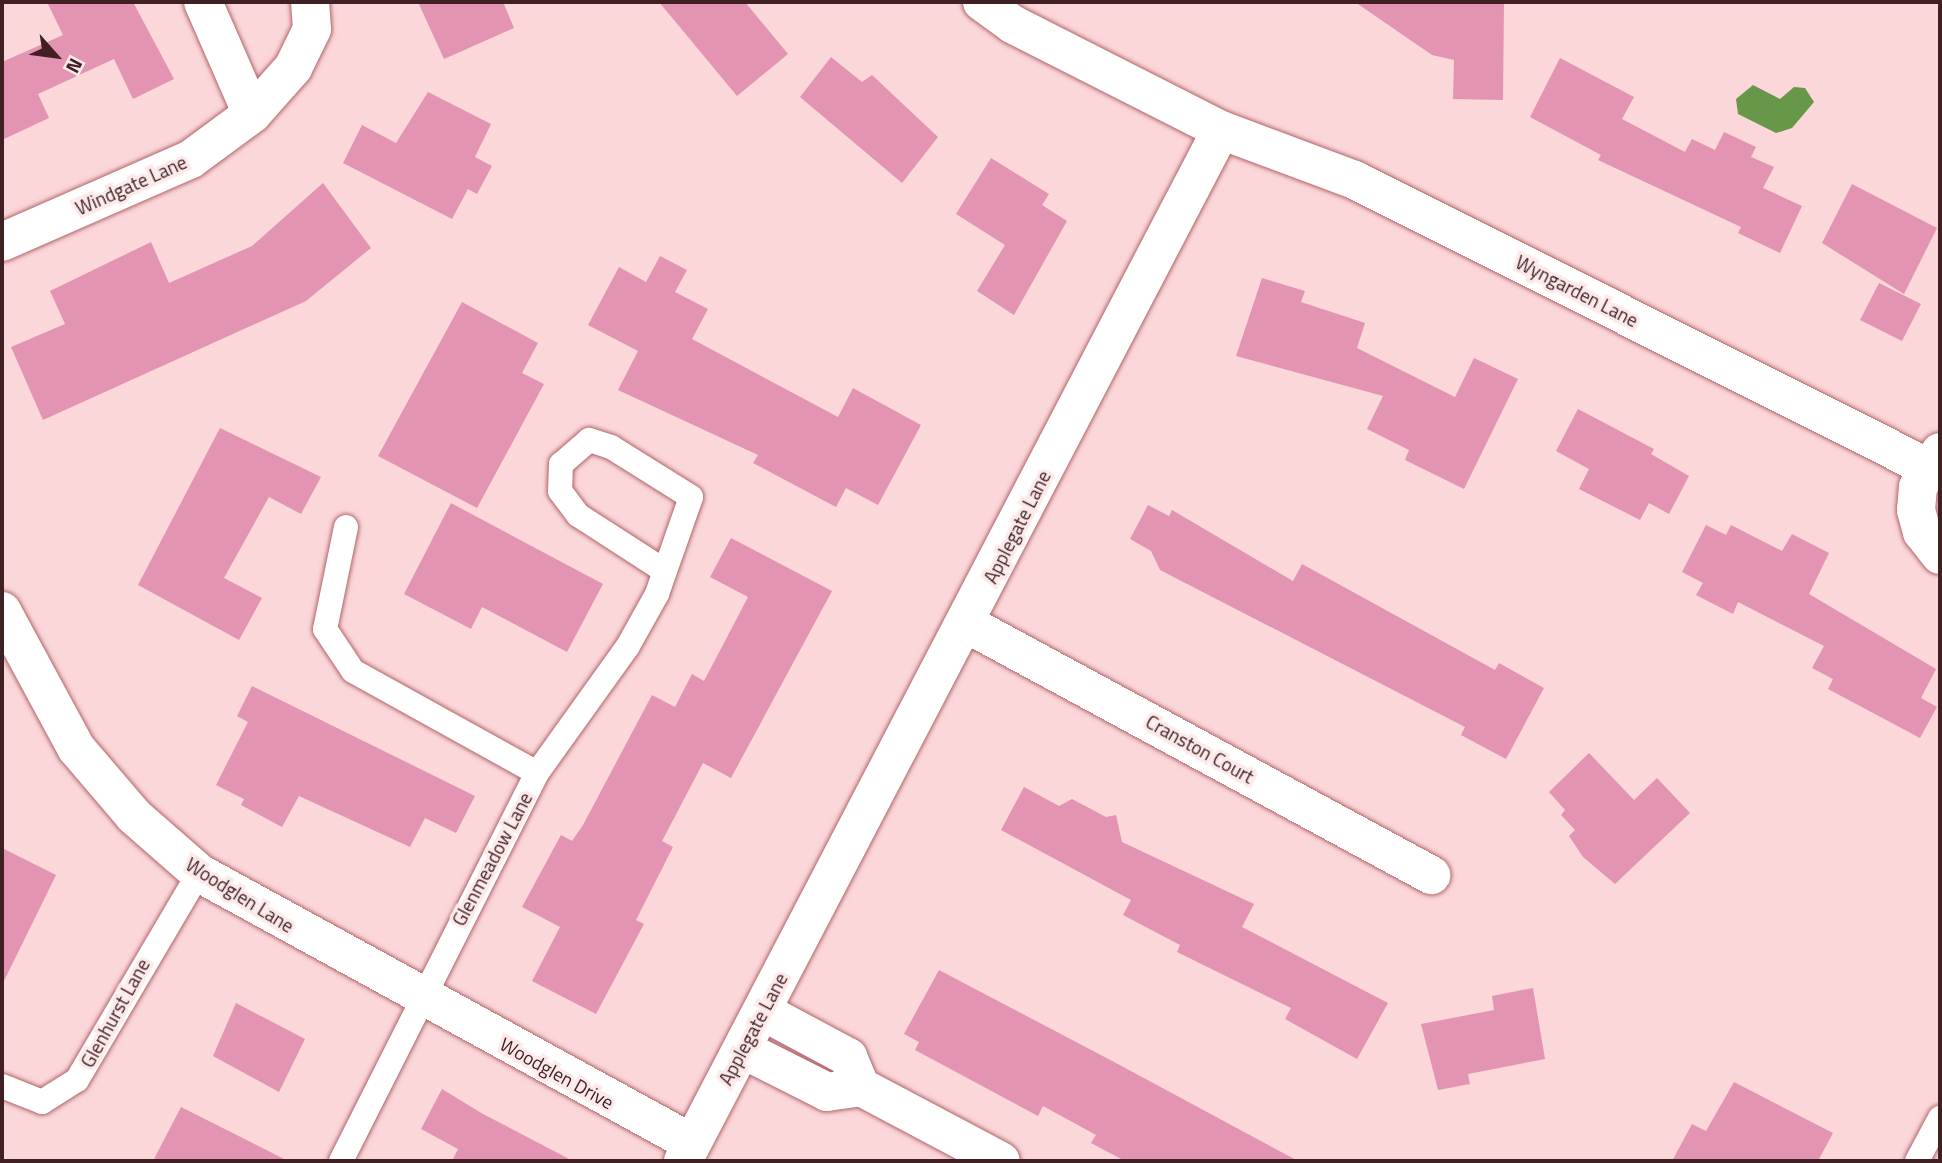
<!DOCTYPE html>
<html>
<head>
<meta charset="utf-8">
<style>
	body { margin:0 }
	#map { position:relative; width:1942px; height:1163px; overflow:hidden; background:#fbd7d9; font-family:"Titillium Web",sans-serif }
	div>[style] { position:absolute }
	.water>* { inset:0; background:#679749 }
	.building>* { inset:0; background:#e294b2 }
	.roads { filter:drop-shadow(0 0 2px #b2646b) drop-shadow(0 0 2px #b2646b) }
	.service>* { height:24px; margin:-12px; padding:0 12px; transform-origin:12px; border-radius:12px; background:#fff }
	.minor>* { height:38px; margin:-19px; padding:0 19px; transform-origin:19px; border-radius:19px; background:#fff }
	span { translate:-50% -50%; white-space:nowrap; text-align:center; line-height:1.15; -webkit-text-stroke:7px #fceaea; paint-order:stroke }
	.street-label { font-size:19px; color:#402023 }
	.frame { position:absolute; inset:0; border:4px solid #402023; pointer-events:none }
	.north { position:absolute; left:21px; top:21px; width:70px; height:70px; -webkit-text-stroke:5px #fceaea; paint-order:stroke; rotate:118deg; font-size:19px; font-weight:700; line-height:28px; text-align:center; color:#402023 }
	.north::after { content:''; display:block; margin:auto; width:24px; height:32px; background:#402023; clip-path:polygon(50% 0,100% 100%,50% 72%,0 100%) }
</style>
</head>
<body>
<div id="map">
	<div class="water">
		<div style="clip-path:polygon(1753px 85px,1780px 99px,1794px 87px,1805px 88px,1814px 102px,1792px 128px,1776px 133px,1738px 114px,1736px 99px)"></div>
	</div>
	<div class="building">
		<div style="clip-path:polygon(47px 2px,133px 2px,174px 79px,133px 99px,114px 59px,38px 94px,49px 118px,2px 140px,2px 62px,63px 35px)"></div>
		<div style="clip-path:polygon(418px 2px,503px 2px,514px 28px,444px 59px)"></div>
		<div style="clip-path:polygon(659px 2px,745px 2px,788px 54px,737px 96px)"></div>
		<div style="clip-path:polygon(1355px 2px,1504px 2px,1503px 100px,1453px 99px,1454px 60px,1432px 55px)"></div>
		<div style="clip-path:polygon(831px 57px,862px 82px,872px 75px,938px 137px,902px 183px,800px 97px)"></div>
		<div style="clip-path:polygon(1560px 58px,1634px 97px,1622px 119px,1685px 152px,1692px 139px,1715px 150px,1724px 132px,1756px 147px,1751px 157px,1774px 167px,1763px 188px,1802px 206px,1780px 253px,1738px 233px,1741px 227px,1598px 160px,1601px 155px,1530px 117px)"></div>
		<div style="clip-path:polygon(428px 92px,491px 124px,475px 157px,492px 166px,477px 194px,468px 189px,452px 219px,343px 163px,362px 125px,396px 143px)"></div>
		<div style="clip-path:polygon(991px 158px,1049px 194px,1042px 205px,1067px 221px,1014px 315px,977px 291px,1005px 245px,956px 214px)"></div>
		<div style="clip-path:polygon(323px 183px,371px 248px,306px 301px,43px 420px,11px 347px,65px 324px,50px 291px,151px 242px,169px 283px,252px 246px)"></div>
		<div style="clip-path:polygon(1852px 184px,1937px 228px,1904px 294px,1822px 243px)"></div>
		<div style="clip-path:polygon(660px 256px,687px 270px,675px 292px,708px 309px,692px 339px,838px 417px,853px 388px,921px 425px,878px 505px,846px 488px,836px 507px,753px 463px,758px 455px,618px 390px,638px 351px,588px 325px,619px 267px,646px 282px)"></div>
		<div style="clip-path:polygon(1262px 278px,1305px 291px,1301px 302px,1365px 323px,1357px 348px,1455px 397px,1474px 358px,1518px 379px,1464px 489px,1405px 460px,1409px 450px,1367px 429px,1383px 396px,1236px 356px)"></div>
		<div style="clip-path:polygon(1879px 283px,1921px 304px,1902px 341px,1860px 320px)"></div>
		<div style="clip-path:polygon(462px 302px,538px 343px,522px 373px,544px 384px,477px 508px,378px 456px)"></div>
		<div style="clip-path:polygon(1578px 409px,1654px 449px,1651px 454px,1689px 476px,1669px 514px,1649px 503px,1640px 520px,1579px 489px,1589px 469px,1556px 451px)"></div>
		<div style="clip-path:polygon(220px 428px,321px 477px,301px 514px,269px 497px,224px 578px,262px 598px,239px 640px,138px 585px)"></div>
		<div style="clip-path:polygon(451px 503px,603px 584px,567px 652px,482px 607px,471px 629px,404px 594px)"></div>
		<div style="clip-path:polygon(1148px 505px,1169px 516px,1172px 510px,1293px 581px,1302px 564px,1495px 670px,1499px 663px,1544px 688px,1506px 759px,1461px 735px,1465px 727px,1160px 570px,1151px 551px,1130px 539px)"></div>
		<div style="clip-path:polygon(1706px 525px,1726px 535px,1731px 525px,1782px 551px,1792px 534px,1829px 553px,1809px 594px,1936px 669px,1921px 698px,1937px 707px,1920px 738px,1828px 689px,1833px 679px,1812px 668px,1824px 646px,1738px 602px,1733px 614px,1696px 595px,1703px 583px,1682px 572px)"></div>
		<div style="clip-path:polygon(731px 538px,832px 591px,731px 778px,703px 763px,662px 841px,673px 847px,636px 920px,644px 924px,596px 1014px,532px 981px,560px 927px,522px 907px,561px 835px,572px 841px,583px 825px,652px 695px,675px 707px,692px 674px,704px 681px,748px 597px,710px 577px)"></div>
		<div style="clip-path:polygon(252px 686px,475px 796px,456px 833px,425px 818px,410px 847px,299px 796px,282px 827px,241px 805px,244px 799px,216px 785px,248px 722px,237px 716px)"></div>
		<div style="clip-path:polygon(1589px 753px,1634px 800px,1657px 778px,1690px 813px,1615px 884px,1583px 857px,1569px 836px,1575px 830px,1561px 815px,1565px 810px,1549px 792px)"></div>
		<div style="clip-path:polygon(1024px 787px,1059px 806px,1072px 799px,1106px 817px,1116px 815px,1122px 842px,1254px 904px,1242px 927px,1388px 1003px,1357px 1059px,1285px 1019px,1291px 1008px,1177px 952px,1180px 945px,1123px 915px,1131px 900px,1001px 830px)"></div>
		<div style="clip-path:polygon(2px 848px,56px 875px,2px 985px)"></div>
		<div style="clip-path:polygon(939px 970px,1116px 1063px,1298px 1161px,1125px 1161px,1091px 1143px,1096px 1135px,1043px 1106px,1038px 1116px,915px 1050px,919px 1042px,904px 1034px)"></div>
		<div style="clip-path:polygon(1533px 988px,1545px 1059px,1468px 1074px,1470px 1084px,1438px 1090px,1421px 1024px,1494px 1010px,1492px 996px)"></div>
		<div style="clip-path:polygon(236px 1003px,305px 1039px,279px 1092px,213px 1056px)"></div>
		<div style="clip-path:polygon(1734px 1082px,1833px 1133px,1818px 1161px,1672px 1161px,1692px 1124px,1706px 1131px)"></div>
		<div style="clip-path:polygon(442px 1089px,483px 1114px,573px 1161px,452px 1161px,458px 1149px,421px 1129px)"></div>
		<div style="clip-path:polygon(181px 1107px,288px 1161px,153px 1161px)"></div>
	</div>
	<div class="roads">
		<div class="service">
			<div style="left:346px;top:527px;width:104px;rotate:101.6deg"></div>
			<div style="left:325px;top:629px;width:50px;rotate:56.3deg"></div>
			<div style="left:353px;top:671px;width:210px;rotate:29deg"></div>
			<div style="left:2px;top:1086px;width:43px;rotate:21.8deg"></div>
			<div style="left:42px;top:1102px;width:41px;rotate:-32.2deg"></div>
			<div style="left:77px;top:1080px;width:240px;rotate:-59.5deg"></div>
			<div style="left:341px;top:1161px;width:435px;rotate:-63.2deg"></div>
			<div style="left:537px;top:773px;width:156px;rotate:-54.4deg"></div>
			<div style="left:628px;top:646px;width:60px;rotate:-60.9deg"></div>
			<div style="left:657px;top:594px;width:24px;rotate:-71deg"></div>
			<div style="left:665px;top:571px;width:78px;rotate:-70.6deg"></div>
			<div style="left:691px;top:497px;width:94px;rotate:-148deg"></div>
			<div style="left:611px;top:447px;width:23px;rotate:-162deg"></div>
			<div style="left:589px;top:440px;width:37px;rotate:139deg"></div>
			<div style="left:561px;top:464px;width:27px;rotate:92deg"></div>
			<div style="left:560px;top:491px;width:30px;rotate:53deg"></div>
			<div style="left:578px;top:515px;width:103px;rotate:32.8deg"></div>
			<div style="left:1917px;top:1161px;width:49px;rotate:-61.9deg"></div>
		</div>
		<div class="minor">
			<div style="left:203px;top:2px;width:122px;rotate:66.4deg"></div>
			<div style="left:982px;top:2px;width:37px;rotate:36deg"></div>
			<div style="left:1012px;top:24px;width:234px;rotate:26.9deg"></div>
			<div style="left:1221px;top:130px;width:143px;rotate:20.5deg"></div>
			<div style="left:1355px;top:180px;width:640px;rotate:26.65deg"></div>
			<div style="left:2px;top:242px;width:206px;rotate:-23.7deg"></div>
			<div style="left:191px;top:159px;width:76px;rotate:-36.4deg"></div>
			<div style="left:252px;top:114px;width:62px;rotate:-48.3deg"></div>
			<div style="left:293px;top:68px;width:43px;rotate:-64deg"></div>
			<div style="left:312px;top:29px;width:27px;rotate:-94deg"></div>
			<div style="left:1940px;top:452px;width:41px;rotate:122.2deg"></div>
			<div style="left:1918px;top:487px;width:23px;rotate:95deg"></div>
			<div style="left:1916px;top:510px;width:23px;rotate:75deg"></div>
			<div style="left:1922px;top:532px;width:29px;rotate:52deg"></div>
			<div style="left:2px;top:611px;width:156px;rotate:61.6deg"></div>
			<div style="left:76px;top:748px;width:89px;rotate:49.5deg"></div>
			<div style="left:134px;top:816px;width:86px;rotate:41.2deg"></div>
			<div style="left:199px;top:873px;width:562px;rotate:28.71deg"></div>
			<div style="left:967px;top:624px;width:528px;rotate:28.41deg"></div>
			<div style="left:762px;top:1011px;width:98px;rotate:28.1deg"></div>
			<div style="left:848px;top:1057px;width:33px;rotate:67deg"></div>
			<div style="left:742px;top:1049px;width:95px;rotate:26.8deg"></div>
			<div style="left:827px;top:1092px;width:34px;rotate:-8deg"></div>
			<div style="left:861px;top:1087px;width:158px;rotate:27.9deg"></div>
			<div style="left:683px;top:1161px;width:1163px;rotate:-62.44deg"></div>
		</div>
	</div>
	<div class="street-label">
		<span style="left:131px;top:185px;rotate:-24deg">Windgate Lane</span>
		<span style="left:1577px;top:291px;rotate:27deg">Wyngarden Lane</span>
		<span style="left:1017px;top:527px;rotate:-63deg">Applegate Lane</span>
		<span style="left:1200px;top:749px;rotate:29deg">Cranston Court</span>
		<span style="left:492px;top:859px;rotate:-62deg">Glenmeadow Lane</span>
		<span style="left:240px;top:895px;rotate:32deg">Woodglen Lane</span>
		<span style="left:115px;top:1013px;rotate:-61deg">Glenhurst Lane</span>
		<span style="left:753px;top:1029px;rotate:-62deg">Applegate Lane</span>
		<span style="left:557px;top:1073px;rotate:29deg">Woodglen Drive</span>
	</div>
	<div class="frame"></div>
	<div class="north">N</div>
</div>
</body>
</html>
